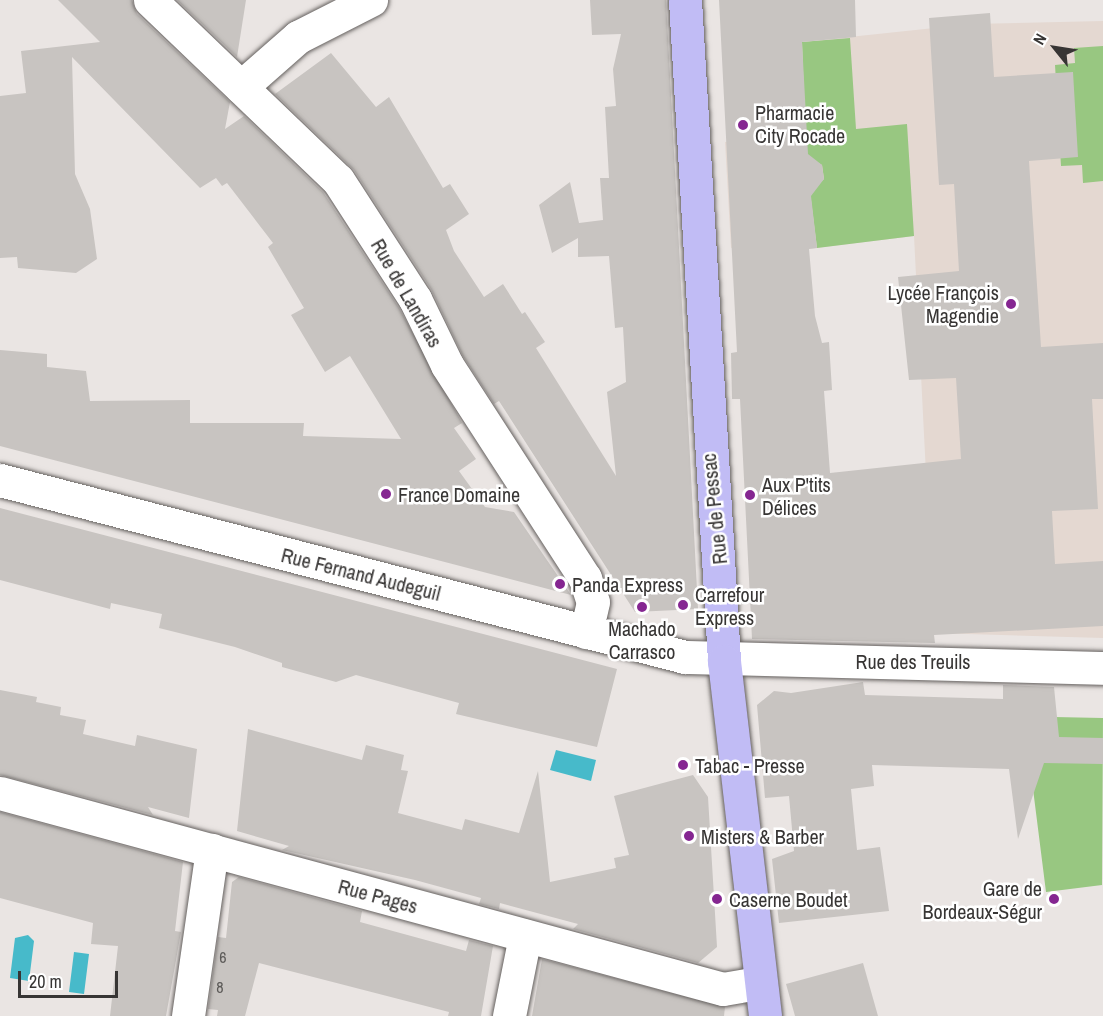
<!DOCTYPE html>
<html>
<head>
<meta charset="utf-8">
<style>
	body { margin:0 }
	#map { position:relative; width:1103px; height:1016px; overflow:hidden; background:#eae5e3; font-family:"Archivo Narrow",sans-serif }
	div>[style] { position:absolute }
	.built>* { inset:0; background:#e4d8d1 }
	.green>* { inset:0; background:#98c781 }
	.water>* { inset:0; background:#47baca }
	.building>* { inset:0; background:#c8c4c1 }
	.roads { filter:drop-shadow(0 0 2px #64605e) drop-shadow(0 0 2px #64605e) }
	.minor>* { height:33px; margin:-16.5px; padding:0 16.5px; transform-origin:16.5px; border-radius:16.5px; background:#fff }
	.major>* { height:33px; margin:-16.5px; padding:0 16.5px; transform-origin:16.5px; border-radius:16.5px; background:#c1bcf5 }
	.dots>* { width:16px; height:16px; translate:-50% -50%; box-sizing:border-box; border:3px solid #fff; border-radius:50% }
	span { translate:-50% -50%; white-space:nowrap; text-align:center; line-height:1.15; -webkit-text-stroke:5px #fff; paint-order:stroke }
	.number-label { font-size:16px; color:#5b5957 }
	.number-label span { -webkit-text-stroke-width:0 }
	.poi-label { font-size:20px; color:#373534 }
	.left { translate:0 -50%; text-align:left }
	.right { translate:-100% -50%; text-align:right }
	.street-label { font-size:20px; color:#373534 }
	.north { position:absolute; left:1025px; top:18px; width:60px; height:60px; -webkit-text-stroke:4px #fff; paint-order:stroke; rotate:300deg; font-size:16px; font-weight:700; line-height:24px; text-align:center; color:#373534 }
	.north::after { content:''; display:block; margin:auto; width:21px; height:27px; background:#373534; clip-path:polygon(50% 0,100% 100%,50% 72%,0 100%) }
	.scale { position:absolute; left:18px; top:971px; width:100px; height:27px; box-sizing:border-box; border:3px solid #373534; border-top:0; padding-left:8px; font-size:18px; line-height:21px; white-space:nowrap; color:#373534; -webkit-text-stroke:4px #fff; paint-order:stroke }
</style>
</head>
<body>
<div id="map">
	<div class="built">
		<div style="clip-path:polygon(1103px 21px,1103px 638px,934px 633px,914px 236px,783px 252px,781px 242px,731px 248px,725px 142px,807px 133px,802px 42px,972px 24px)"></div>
	</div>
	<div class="green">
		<div style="clip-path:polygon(850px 38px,856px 129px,907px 124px,914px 236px,817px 248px,810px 192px,824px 179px,822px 165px,806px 156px,802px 42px)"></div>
		<div style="clip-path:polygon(1103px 46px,1103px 181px,1083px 183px,1082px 165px,1061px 166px,1055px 65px,1075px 63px,1074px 48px)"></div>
		<div style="clip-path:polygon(1054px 717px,1103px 718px,1102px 885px,1046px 892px,1033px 789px,1038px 763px,1053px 763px)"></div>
	</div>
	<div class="water">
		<div style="clip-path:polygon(556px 750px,596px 760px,591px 781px,550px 770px)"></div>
		<div style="clip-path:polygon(28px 935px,34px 941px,29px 981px,10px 978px,15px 938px)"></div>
		<div style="clip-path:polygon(74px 952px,89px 954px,84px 994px,69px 992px)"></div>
	</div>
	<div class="building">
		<div style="clip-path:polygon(58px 0,132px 0,137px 14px,230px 102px,225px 129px,244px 116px,323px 192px,399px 308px,462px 423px,454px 428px,476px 459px,459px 471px,485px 507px,514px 512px,571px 595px,0 446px,0 350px,47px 354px,47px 367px,86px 371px,90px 401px,190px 400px,190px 423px,304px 423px,303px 436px,401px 439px,350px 356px,325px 372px,291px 315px,304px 308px,268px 247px,273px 243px,227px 183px,222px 186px,216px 178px,200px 188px,72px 57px,75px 174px,90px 209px,97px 259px,76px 273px,18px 268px,17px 257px,0 258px,0 96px,26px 93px,21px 51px,100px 42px)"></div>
		<div style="clip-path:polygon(177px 0,246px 0,237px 57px)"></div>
		<div style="clip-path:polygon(590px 0,666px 0,698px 609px,635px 612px,499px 401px,494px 404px,463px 356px,431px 289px,354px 170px,275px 94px,331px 53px,376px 107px,389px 97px,443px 188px,450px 184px,469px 214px,446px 230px,454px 251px,484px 297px,503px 284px,522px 314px,525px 312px,545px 342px,536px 348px,616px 476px,607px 392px,626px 382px,623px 327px,615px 328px,609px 256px,578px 257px,578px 238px,552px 253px,539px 205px,570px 182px,579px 223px,603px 220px,600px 178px,609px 178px,605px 107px,616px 106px,613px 69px,621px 34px,592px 35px)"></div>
		<div style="clip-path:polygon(719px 0,855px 0,856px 37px,802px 42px,808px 154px,822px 165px,824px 179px,811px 196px,817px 248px,809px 249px,815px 316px,822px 343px,829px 342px,832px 390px,824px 391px,830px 473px,961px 459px,956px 378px,909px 380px,898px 277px,959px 271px,954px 184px,939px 185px,929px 18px,990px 13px,994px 77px,1073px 72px,1078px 157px,1029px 161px,1041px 347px,1103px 343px,1103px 399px,1092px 399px,1098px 509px,1052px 511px,1055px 564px,1103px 561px,1103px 626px,934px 635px,935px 643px,752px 639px,740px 399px,732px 399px,731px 353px,737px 352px)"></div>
		<div style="clip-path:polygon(0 508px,617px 669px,597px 747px,456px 714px,459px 703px,356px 675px,336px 682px,282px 667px,282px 663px,235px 647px,159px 628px,162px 614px,111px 603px,110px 609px,0 580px)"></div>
		<div style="clip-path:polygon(863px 682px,865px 695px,1003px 699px,1003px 685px,1054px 687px,1059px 737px,1103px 738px,1103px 764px,1044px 763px,1018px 839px,1009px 769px,872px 765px,874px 786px,851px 789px,857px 850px,880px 847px,889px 911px,779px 923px,772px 859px,794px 851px,789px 796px,765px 798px,757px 705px,774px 691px,791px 693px)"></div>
		<div style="clip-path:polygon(0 690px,37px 697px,36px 702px,61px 707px,60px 715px,86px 720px,83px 734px,135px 746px,137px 735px,197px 749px,189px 818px,148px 807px,153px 815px,0 775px)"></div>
		<div style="clip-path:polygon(248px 729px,362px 760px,366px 745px,404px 755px,401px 770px,408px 771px,398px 813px,462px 830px,465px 819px,519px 833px,538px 771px,550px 882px,616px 868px,614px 858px,629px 855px,614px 796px,693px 775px,708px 797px,717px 947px,698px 963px,573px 929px,578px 924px,500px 903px,499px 909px,479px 904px,481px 898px,415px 880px,282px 850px,289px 846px,237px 831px)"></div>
		<div style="clip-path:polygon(0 812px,183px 862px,175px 931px,181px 932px,166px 1016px,110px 1016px,118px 946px,91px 944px,93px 923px,0 898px)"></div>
		<div style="clip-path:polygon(239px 877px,362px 911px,360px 922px,466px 951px,469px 940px,493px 946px,481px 1016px,448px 1016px,449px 1012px,259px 963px,245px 1016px,217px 1016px,218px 1010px,208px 1009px,218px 937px,226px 938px,232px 882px)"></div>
		<div style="clip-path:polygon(542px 959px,725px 1007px,724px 1016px,532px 1016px)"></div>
		<div style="clip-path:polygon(863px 963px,878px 1016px,795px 1016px,786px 984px)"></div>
	</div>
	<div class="roads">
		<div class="minor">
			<div style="left:150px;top:0;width:260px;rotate:43.8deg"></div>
			<div style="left:338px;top:180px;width:142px;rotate:57.1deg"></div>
			<div style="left:415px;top:299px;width:73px;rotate:64.1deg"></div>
			<div style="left:447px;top:365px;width:254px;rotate:57.1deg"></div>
			<div style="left:585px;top:578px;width:25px;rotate:72deg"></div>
			<div style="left:593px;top:602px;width:31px;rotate:103deg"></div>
			<div style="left:241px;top:87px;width:76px;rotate:-41.3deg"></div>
			<div style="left:298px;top:37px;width:82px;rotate:-26.9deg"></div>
			<div style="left:0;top:480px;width:707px;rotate:14.49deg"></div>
			<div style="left:685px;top:657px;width:418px;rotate:1.5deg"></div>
			<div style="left:0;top:793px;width:749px;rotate:15.17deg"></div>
			<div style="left:723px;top:989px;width:36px;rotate:-10deg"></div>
			<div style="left:188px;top:1016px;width:168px;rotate:-81.8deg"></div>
			<div style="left:509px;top:1016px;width:82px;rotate:-78.7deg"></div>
		</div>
		<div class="major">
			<div style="left:685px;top:0;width:662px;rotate:86.62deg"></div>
			<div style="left:724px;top:661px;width:357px;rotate:83.4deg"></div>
		</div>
	</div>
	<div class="dots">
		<div style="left:743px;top:125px;background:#852691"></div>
		<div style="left:1011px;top:304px;background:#852691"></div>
		<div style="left:386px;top:494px;background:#852691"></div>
		<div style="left:750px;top:495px;background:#852691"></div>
		<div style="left:560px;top:584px;background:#852691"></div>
		<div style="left:683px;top:605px;background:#852691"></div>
		<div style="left:642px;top:607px;background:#852691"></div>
		<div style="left:683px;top:765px;background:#852691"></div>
		<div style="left:689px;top:836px;background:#852691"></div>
		<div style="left:717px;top:899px;background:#852691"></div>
		<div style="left:1054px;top:899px;background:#852691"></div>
	</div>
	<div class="number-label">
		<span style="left:223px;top:957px">6</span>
		<span style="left:220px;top:987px">8</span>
	</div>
	<div class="poi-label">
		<span class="left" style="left:755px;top:124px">Pharmacie<br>City Rocade</span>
		<span class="right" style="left:999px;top:304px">Lycée François<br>Magendie</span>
		<span class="left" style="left:762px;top:496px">Aux P'tits<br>Délices</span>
		<span class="left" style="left:398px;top:494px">France Domaine</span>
		<span class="left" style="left:572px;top:584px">Panda Express</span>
		<span class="left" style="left:695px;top:606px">Carrefour<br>Express</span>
		<span style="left:642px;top:640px">Machado<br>Carrasco</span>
		<span class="left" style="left:695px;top:765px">Tabac - Presse</span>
		<span class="left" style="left:701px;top:836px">Misters &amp; Barber</span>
		<span class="right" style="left:1042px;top:900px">Gare de<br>Bordeaux-Ségur</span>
		<span class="left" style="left:729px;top:899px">Caserne Boudet</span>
	</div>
	<div class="street-label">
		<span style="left:407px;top:293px;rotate:60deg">Rue de Landiras</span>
		<span style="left:714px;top:509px;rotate:-96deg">Rue de Pessac</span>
		<span style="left:361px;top:574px;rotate:14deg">Rue Fernand Audeguil</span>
		<span style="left:913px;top:661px">Rue des Treuils</span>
		<span style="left:378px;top:896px;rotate:15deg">Rue Pages</span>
	</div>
	<div class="north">N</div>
	<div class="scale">20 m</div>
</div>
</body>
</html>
